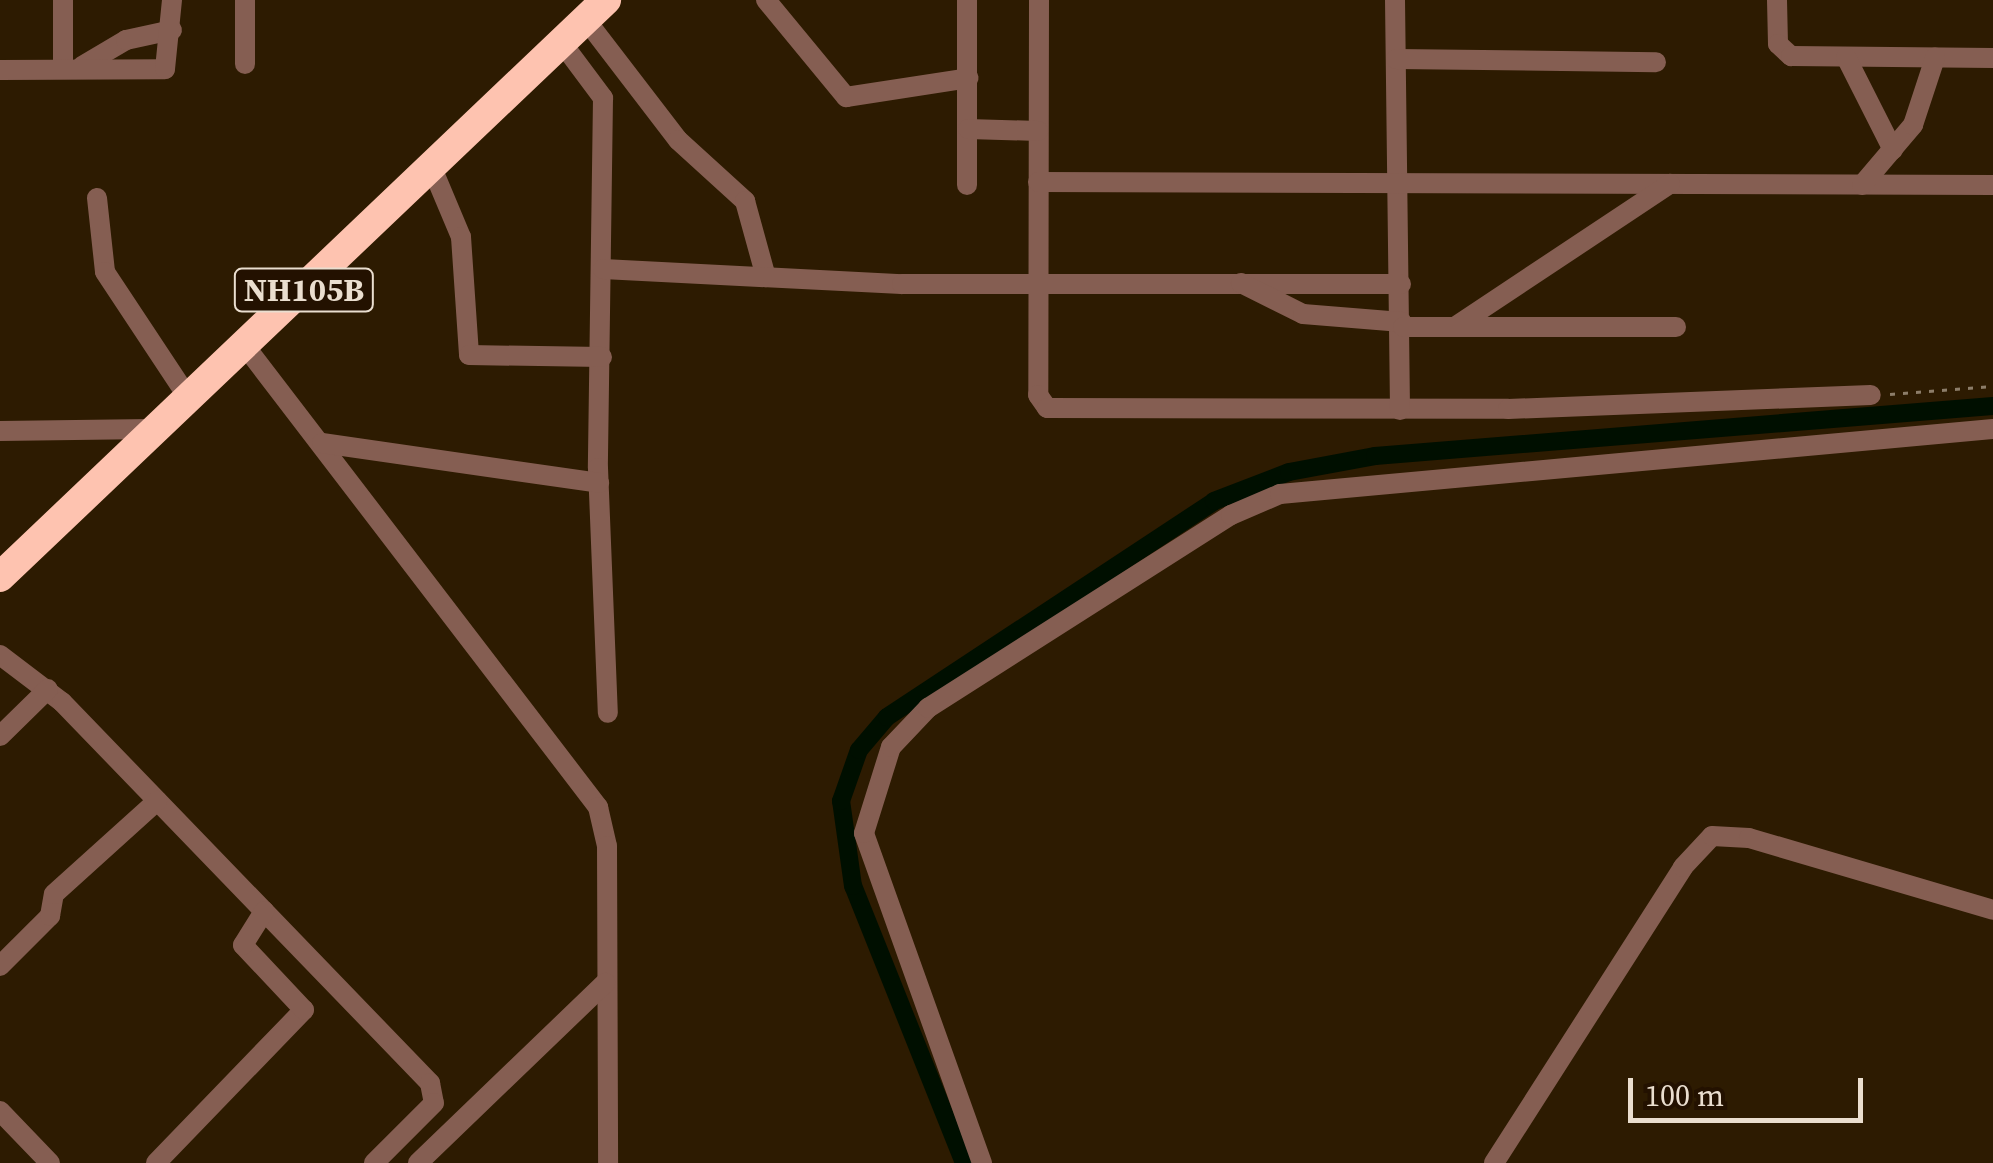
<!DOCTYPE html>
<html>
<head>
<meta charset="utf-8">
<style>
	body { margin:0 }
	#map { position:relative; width:1993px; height:1163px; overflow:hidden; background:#2d1b01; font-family:"Source Serif 4",serif }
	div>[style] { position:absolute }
	.canal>* { height:18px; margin:-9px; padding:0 9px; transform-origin:9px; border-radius:9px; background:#000f00 }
	.path>* { height:2.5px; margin-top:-1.25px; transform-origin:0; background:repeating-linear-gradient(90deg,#8c7d69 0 5px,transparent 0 13px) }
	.minor>* { height:20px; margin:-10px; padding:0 10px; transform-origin:10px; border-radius:10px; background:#855e52 }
	.highway>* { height:30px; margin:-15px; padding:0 15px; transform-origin:15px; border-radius:15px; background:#fec3b0 }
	span { translate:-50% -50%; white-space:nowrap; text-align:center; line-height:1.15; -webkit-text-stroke:10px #231100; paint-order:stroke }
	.shield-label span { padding:2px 8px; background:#231100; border:2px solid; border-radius:8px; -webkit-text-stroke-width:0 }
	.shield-label { font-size:32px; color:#eadecf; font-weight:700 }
	.scale { position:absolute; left:1628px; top:1078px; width:235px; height:45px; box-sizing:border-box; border:5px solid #eadecf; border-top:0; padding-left:12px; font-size:30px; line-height:35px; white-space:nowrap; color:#eadecf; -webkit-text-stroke:8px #231100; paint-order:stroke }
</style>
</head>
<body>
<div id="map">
	<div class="canal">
		<div style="left:964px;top:1163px;width:298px;rotate:-111.8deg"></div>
		<div style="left:853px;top:886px;width:86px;rotate:-98deg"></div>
		<div style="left:841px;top:801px;width:54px;rotate:-70.6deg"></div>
		<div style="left:859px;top:750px;width:43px;rotate:-49.7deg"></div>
		<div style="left:887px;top:717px;width:392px;rotate:-33.4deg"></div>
		<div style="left:1214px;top:501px;width:80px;rotate:-21.1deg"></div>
		<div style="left:1289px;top:472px;width:87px;rotate:-10.5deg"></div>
		<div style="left:1375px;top:456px;width:620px;rotate:-4.63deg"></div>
	</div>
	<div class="path">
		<div style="left:1890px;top:394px;width:103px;rotate:-4.4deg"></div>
	</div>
	<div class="minor">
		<div style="left:766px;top:0;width:126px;rotate:50.5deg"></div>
		<div style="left:846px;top:97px;width:124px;rotate:-8.8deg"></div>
		<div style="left:967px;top:0;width:185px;rotate:90deg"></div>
		<div style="left:1039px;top:0;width:395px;rotate:90.1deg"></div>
		<div style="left:1038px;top:395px;width:16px;rotate:55deg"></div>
		<div style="left:1047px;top:408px;width:461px;rotate:0.1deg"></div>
		<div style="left:1508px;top:409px;width:363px;rotate:-2.2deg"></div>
		<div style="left:1395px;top:0;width:410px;rotate:89.3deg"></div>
		<div style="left:1777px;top:0;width:44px;rotate:88.7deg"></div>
		<div style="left:1778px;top:44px;width:18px;rotate:43deg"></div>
		<div style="left:1791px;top:56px;width:202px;rotate:0.6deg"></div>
		<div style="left:586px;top:20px;width:151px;rotate:52.5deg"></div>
		<div style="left:678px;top:140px;width:91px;rotate:42.3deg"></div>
		<div style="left:745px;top:201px;width:79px;rotate:74.6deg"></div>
		<div style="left:562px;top:43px;width:69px;rotate:53.3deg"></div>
		<div style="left:603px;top:98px;width:370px;rotate:90.8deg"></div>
		<div style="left:598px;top:468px;width:245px;rotate:87.7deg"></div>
		<div style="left:1846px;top:57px;width:104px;rotate:63.2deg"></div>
		<div style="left:1396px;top:59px;width:260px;rotate:0.7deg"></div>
		<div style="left:245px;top:64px;width:64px;rotate:-90deg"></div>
		<div style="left:82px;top:66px;width:51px;rotate:-30.6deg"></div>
		<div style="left:126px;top:40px;width:47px;rotate:-12.3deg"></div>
		<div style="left:63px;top:69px;width:69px;rotate:-90deg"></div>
		<div style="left:0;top:70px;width:165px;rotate:-0.3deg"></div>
		<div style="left:165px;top:69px;width:69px;rotate:-84.2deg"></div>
		<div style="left:968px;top:129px;width:70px;rotate:1.6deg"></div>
		<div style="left:432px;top:168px;width:75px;rotate:67.2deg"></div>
		<div style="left:461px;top:237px;width:118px;rotate:86.1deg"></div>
		<div style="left:469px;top:355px;width:133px;rotate:0.9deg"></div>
		<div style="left:1038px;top:182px;width:955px;rotate:0.18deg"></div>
		<div style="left:1862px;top:185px;width:79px;rotate:-49.6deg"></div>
		<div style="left:1913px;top:125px;width:71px;rotate:-71.8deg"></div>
		<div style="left:97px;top:198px;width:74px;rotate:83.8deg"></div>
		<div style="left:105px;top:272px;width:149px;rotate:56.5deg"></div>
		<div style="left:603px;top:269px;width:299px;rotate:2.9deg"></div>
		<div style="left:902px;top:284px;width:499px"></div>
		<div style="left:1241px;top:283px;width:69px;rotate:26.6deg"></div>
		<div style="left:1303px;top:314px;width:99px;rotate:4.6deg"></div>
		<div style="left:1456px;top:326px;width:257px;rotate:-33.6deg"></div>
		<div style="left:1403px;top:327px;width:273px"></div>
		<div style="left:245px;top:346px;width:581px;rotate:52.56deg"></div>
		<div style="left:598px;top:807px;width:40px;rotate:77deg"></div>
		<div style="left:607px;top:846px;width:317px;rotate:89.8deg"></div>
		<div style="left:0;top:431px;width:150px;rotate:-0.8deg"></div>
		<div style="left:322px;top:443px;width:280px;rotate:8.2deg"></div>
		<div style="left:0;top:655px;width:78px;rotate:37.2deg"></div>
		<div style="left:62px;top:702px;width:530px;rotate:45.99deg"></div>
		<div style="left:430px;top:1083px;width:20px;rotate:79deg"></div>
		<div style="left:434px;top:1103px;width:85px;rotate:135deg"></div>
		<div style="left:0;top:736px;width:67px;rotate:-44.4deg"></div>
		<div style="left:0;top:966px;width:71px;rotate:-45deg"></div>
		<div style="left:50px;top:916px;width:22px;rotate:-80deg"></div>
		<div style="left:54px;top:894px;width:139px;rotate:-42.1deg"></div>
		<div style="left:0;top:1111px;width:72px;rotate:46.1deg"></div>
		<div style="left:156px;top:1163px;width:213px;rotate:-46deg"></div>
		<div style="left:304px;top:1010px;width:89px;rotate:-133.2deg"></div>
		<div style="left:243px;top:945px;width:40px;rotate:-58deg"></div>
		<div style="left:418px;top:1163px;width:260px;rotate:-43.9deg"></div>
		<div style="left:982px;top:1163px;width:350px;rotate:-109.7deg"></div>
		<div style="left:864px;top:833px;width:90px;rotate:-72.6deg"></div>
		<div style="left:891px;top:747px;width:54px;rotate:-46.5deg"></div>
		<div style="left:928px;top:708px;width:359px;rotate:-32.5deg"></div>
		<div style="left:1231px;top:515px;width:53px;rotate:-23.2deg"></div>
		<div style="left:1280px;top:494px;width:716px;rotate:-5.21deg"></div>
		<div style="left:1494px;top:1163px;width:351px;rotate:-57.4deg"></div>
		<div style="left:1683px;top:867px;width:42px;rotate:-46.9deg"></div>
		<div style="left:1712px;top:836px;width:37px;rotate:3deg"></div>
		<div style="left:1749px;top:838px;width:254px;rotate:16.4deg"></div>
	</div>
	<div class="highway">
		<div style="left:0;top:577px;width:837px;rotate:-43.6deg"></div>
	</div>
	<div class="shield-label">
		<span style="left:304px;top:290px">NH105B</span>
	</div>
	<div class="scale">100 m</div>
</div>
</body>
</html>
